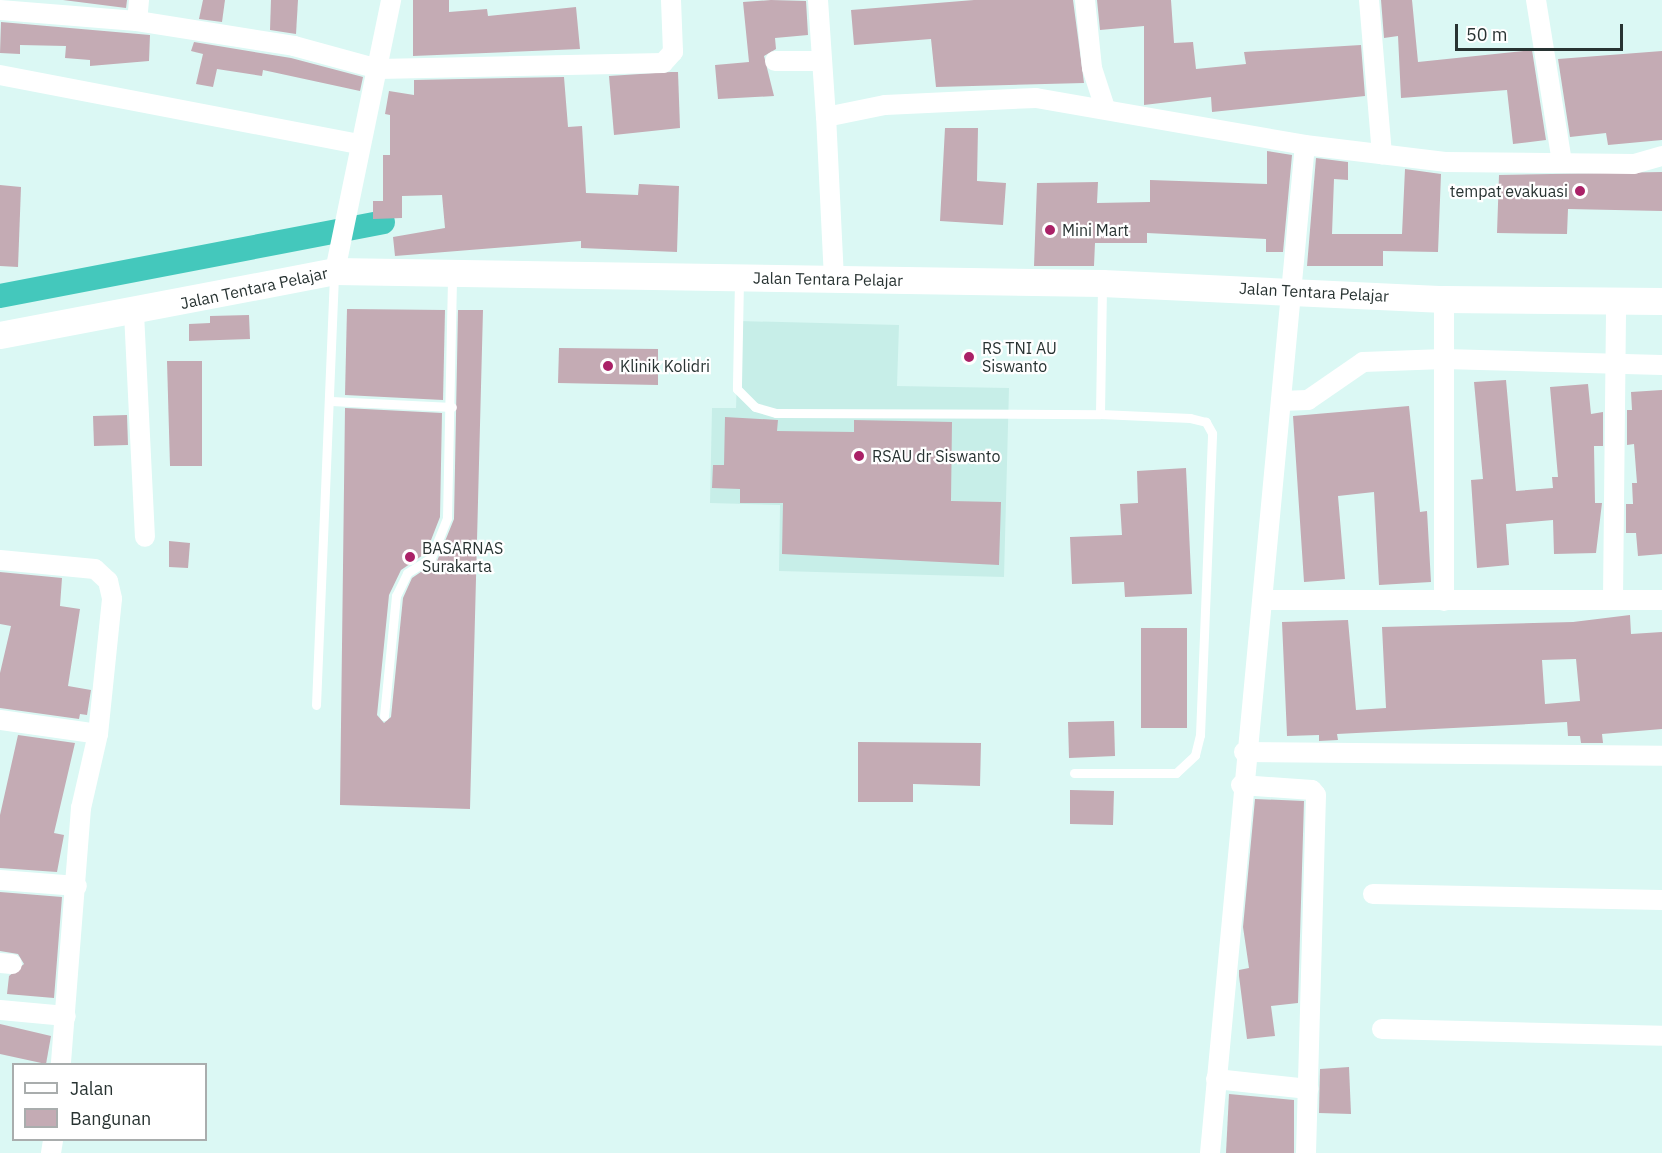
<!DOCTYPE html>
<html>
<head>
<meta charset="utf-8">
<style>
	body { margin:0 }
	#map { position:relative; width:1662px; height:1153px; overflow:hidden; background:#dbf8f4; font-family:"IBM Plex Sans",sans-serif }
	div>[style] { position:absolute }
	.built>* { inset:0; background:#c7eee8 }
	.canal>* { height:24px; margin:-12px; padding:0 12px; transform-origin:12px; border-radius:12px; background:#44c8bc }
	.building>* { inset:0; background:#c4abb4 }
	.lane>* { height:9px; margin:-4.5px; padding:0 4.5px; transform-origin:4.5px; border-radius:4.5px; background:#fff }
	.street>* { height:20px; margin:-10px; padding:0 10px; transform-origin:10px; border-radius:10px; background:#fff }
	.secondary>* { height:27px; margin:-13.5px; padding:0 13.5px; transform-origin:13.5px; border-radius:13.5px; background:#fff }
	.dots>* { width:16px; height:16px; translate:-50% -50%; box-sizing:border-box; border:3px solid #fff; border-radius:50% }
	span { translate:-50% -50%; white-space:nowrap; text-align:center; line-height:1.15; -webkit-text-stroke:4.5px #fff; paint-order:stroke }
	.poi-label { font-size:16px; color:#283332 }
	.right { translate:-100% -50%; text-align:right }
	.left { translate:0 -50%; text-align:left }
	.street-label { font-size:16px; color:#283332 }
	.legend { position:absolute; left:12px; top:1063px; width:195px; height:78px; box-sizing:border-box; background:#fff; border:2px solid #a9adad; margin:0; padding:8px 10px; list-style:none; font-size:18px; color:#283332 }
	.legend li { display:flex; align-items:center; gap:12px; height:30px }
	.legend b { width:30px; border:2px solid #a9adad }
	.scale { position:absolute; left:1455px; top:24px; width:168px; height:27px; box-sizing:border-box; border:3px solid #283332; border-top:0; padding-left:8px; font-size:18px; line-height:21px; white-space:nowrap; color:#283332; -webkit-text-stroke:4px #fff; paint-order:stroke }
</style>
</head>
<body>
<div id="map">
	<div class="built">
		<div style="clip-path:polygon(739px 321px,899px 325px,897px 386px,1009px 388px,1004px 577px,779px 571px,780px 505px,710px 503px,712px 408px,736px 408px)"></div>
	</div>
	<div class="canal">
		<div style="left:0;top:296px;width:390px;rotate:-10.9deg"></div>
	</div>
	<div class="building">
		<div style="clip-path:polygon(63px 0,127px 0,126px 8px)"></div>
		<div style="clip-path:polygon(203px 0,225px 0,222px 22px,199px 19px)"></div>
		<div style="clip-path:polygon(271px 0,298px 0,296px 34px,270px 30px)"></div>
		<div style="clip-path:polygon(413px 0,449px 0,449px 12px,487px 9px,488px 16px,576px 7px,580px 49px,413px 56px)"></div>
		<div style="clip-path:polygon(771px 0,806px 1px,808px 35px,775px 38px,776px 49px,764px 56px,774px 96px,718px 99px,715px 65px,749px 62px,743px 2px)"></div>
		<div style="clip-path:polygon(974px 0,1073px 0,1084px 83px,936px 87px,931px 39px,854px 45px,851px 10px)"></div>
		<div style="clip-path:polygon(1097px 0,1171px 0,1174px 43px,1193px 42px,1196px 69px,1246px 64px,1244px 52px,1361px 45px,1365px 96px,1212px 112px,1211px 97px,1144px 105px,1144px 26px,1100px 30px)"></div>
		<div style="clip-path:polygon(1381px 0,1412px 0,1418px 62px,1532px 50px,1546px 140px,1513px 144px,1507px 90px,1401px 98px,1398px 36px,1384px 38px)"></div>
		<div style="clip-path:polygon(1px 22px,150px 35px,149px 61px,90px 66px,90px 60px,65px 58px,66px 46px,20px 45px,20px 54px,0 53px)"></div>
		<div style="clip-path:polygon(194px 42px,291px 58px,363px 77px,360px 91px,263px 70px,262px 76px,217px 69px,213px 87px,196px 84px,203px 54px,191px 51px)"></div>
		<div style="clip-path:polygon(1662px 51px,1662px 140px,1608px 145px,1606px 133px,1570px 137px,1558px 59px)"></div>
		<div style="clip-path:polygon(671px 72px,678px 72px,680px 128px,614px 135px,609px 76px)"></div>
		<div style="clip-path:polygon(564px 77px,568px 127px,582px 126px,586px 193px,638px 195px,639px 184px,679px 186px,677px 252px,581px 248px,581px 241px,395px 256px,393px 237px,445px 228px,442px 195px,402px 196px,402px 218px,373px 219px,373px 201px,383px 201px,383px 155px,390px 155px,390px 115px,385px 114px,389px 91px,414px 95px,414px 80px)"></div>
		<div style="clip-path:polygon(945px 128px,978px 128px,977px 181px,1006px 183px,1003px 225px,940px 221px)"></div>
		<div style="clip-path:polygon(1267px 151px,1292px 155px,1283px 252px,1266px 252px,1266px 239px,1147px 233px,1147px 243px,1095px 243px,1094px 266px,1034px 266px,1037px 183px,1098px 182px,1097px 203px,1150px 202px,1150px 180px,1267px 184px)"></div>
		<div style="clip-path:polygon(1316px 158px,1348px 162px,1348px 180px,1334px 179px,1332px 234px,1402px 234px,1405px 169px,1441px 174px,1438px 252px,1383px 251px,1383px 266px,1307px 266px)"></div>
		<div style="clip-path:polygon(1662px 172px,1662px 211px,1568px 209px,1567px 234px,1497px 233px,1499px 175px)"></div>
		<div style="clip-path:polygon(0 185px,21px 187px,18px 267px,0 266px)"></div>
		<div style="clip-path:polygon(347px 309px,445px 310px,443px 400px,345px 395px)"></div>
		<div style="clip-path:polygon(458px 310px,483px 310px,470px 809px,340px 805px,345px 408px,442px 413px,440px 517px,426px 553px,401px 570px,389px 595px,377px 715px,384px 723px,391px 717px,403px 598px,412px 578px,437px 561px,454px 519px)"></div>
		<div style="clip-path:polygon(249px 315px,250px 339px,189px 341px,189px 324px,210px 323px,210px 316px)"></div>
		<div style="clip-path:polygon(559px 348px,658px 349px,658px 385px,558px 383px)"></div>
		<div style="clip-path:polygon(167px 361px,202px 361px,202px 466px,170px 466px)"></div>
		<div style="clip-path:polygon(1506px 380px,1516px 491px,1553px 488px,1552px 477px,1558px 477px,1550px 387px,1588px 384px,1591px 414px,1603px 412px,1603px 446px,1594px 446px,1595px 503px,1602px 503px,1596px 553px,1554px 554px,1553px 520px,1506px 524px,1509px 565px,1477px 568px,1471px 480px,1483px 479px,1474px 382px)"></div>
		<div style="clip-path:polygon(1662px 390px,1662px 554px,1638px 556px,1636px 533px,1626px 533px,1626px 504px,1633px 504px,1632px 483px,1637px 483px,1634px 444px,1627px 445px,1627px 410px,1632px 410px,1631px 392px)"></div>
		<div style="clip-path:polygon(1409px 406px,1420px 512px,1427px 511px,1431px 582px,1379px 585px,1374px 492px,1338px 496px,1345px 579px,1304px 582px,1293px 416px)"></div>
		<div style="clip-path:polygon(127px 415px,128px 445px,94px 446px,93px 416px)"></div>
		<div style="clip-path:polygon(725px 417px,778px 420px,777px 431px,854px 432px,854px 420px,952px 422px,951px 501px,1001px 502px,999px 565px,782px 554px,783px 503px,740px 503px,740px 489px,712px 488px,713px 465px,724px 465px)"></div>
		<div style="clip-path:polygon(1186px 468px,1192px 594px,1125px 597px,1124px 582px,1072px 584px,1070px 537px,1122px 535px,1120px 504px,1138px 503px,1137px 471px)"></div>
		<div style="clip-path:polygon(169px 541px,190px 543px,188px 568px,169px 567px)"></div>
		<div style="clip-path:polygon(0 572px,62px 578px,60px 606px,80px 609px,68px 686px,91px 690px,87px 715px,80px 714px,79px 719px,0 708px,0 673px,11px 626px,0 624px)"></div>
		<div style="clip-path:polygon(evenodd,1630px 615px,1631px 634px,1662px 632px,1662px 729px,1602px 734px,1603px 743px,1581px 743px,1580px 736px,1568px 736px,1567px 722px,1337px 734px,1338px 740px,1319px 741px,1319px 735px,1287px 736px,1282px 622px,1348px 620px,1356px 710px,1386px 708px,1382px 627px,1573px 622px,1630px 615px,1576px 659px,1580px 701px,1545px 704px,1542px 660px,1576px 659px)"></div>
		<div style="clip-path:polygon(1141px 628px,1187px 628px,1187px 728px,1141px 728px)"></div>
		<div style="clip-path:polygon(1114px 721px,1115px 756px,1069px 758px,1068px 722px)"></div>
		<div style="clip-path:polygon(18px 735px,75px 743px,54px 833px,64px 835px,57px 872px,0 868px,0 815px)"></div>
		<div style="clip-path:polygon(858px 742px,981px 743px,980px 786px,913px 784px,913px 802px,858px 802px)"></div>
		<div style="clip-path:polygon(1070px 790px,1114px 791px,1113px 825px,1070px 824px)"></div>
		<div style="clip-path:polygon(1255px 799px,1304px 801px,1298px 1003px,1271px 1006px,1275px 1036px,1247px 1039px,1239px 976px,1239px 970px,1249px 968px,1243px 927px)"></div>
		<div style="clip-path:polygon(0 892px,62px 897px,54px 998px,7px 994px,9px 976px,24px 964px,18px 954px,0 951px)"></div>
		<div style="clip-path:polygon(0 1024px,51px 1036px,46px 1064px,0 1054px)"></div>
		<div style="clip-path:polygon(1349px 1067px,1351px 1114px,1319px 1113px,1320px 1069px)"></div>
		<div style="clip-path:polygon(1229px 1094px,1294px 1100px,1294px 1153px,1226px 1153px)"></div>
	</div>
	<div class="lane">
		<div style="left:739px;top:280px;width:109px;rotate:91.1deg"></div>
		<div style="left:737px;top:389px;width:25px;rotate:45deg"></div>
		<div style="left:755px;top:407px;width:22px;rotate:16deg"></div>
		<div style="left:776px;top:413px;width:324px;rotate:0.2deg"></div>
		<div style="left:1100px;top:414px;width:129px;rotate:-89.1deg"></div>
		<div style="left:331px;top:401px;width:121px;rotate:2.8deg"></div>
		<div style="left:316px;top:705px;width:432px;rotate:-87.6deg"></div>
		<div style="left:384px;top:716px;width:121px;rotate:-84.3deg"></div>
		<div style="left:396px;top:596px;width:25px;rotate:-64deg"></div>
		<div style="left:407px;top:573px;width:28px;rotate:-32deg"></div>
		<div style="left:431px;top:558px;width:43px;rotate:-68.2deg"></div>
		<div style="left:447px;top:518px;width:242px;rotate:-88.8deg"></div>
		<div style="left:1074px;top:773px;width:102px"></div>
		<div style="left:1176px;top:773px;width:26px;rotate:-43deg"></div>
		<div style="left:1195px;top:755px;width:21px;rotate:-76deg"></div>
		<div style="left:1200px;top:735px;width:302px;rotate:-87.7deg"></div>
		<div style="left:1212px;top:433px;width:13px;rotate:-119deg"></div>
		<div style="left:1206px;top:422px;width:16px;rotate:-166deg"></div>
		<div style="left:1190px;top:418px;width:90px;rotate:-177.5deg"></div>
	</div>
	<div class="street">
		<div style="left:139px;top:0;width:21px;rotate:95deg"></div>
		<div style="left:137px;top:21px;width:159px;rotate:9deg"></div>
		<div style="left:294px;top:46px;width:87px;rotate:15.3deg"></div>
		<div style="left:378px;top:69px;width:285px;rotate:-1.2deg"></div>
		<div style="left:663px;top:63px;width:15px;rotate:-48deg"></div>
		<div style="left:673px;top:52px;width:52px;rotate:-92.2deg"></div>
		<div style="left:818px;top:0;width:117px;rotate:86.1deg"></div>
		<div style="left:1085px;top:0;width:68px;rotate:84.1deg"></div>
		<div style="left:1092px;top:68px;width:42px;rotate:72deg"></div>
		<div style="left:1369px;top:0;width:155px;rotate:85.2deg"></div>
		<div style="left:1536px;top:0;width:165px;rotate:80.9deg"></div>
		<div style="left:0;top:10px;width:137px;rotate:4.6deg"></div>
		<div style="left:775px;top:61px;width:47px"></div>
		<div style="left:0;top:75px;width:367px;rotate:10.9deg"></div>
		<div style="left:335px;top:271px;width:277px;rotate:-78.3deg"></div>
		<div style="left:834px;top:279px;width:162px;rotate:-92.8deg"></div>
		<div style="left:826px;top:117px;width:60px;rotate:-11.5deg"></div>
		<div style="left:885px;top:105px;width:151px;rotate:-2.7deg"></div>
		<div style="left:1036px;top:98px;width:273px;rotate:9.9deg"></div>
		<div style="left:1305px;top:145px;width:141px;rotate:6.9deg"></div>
		<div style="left:1445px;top:162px;width:189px;rotate:0.6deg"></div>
		<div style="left:1634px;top:164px;width:29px;rotate:-16deg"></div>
		<div style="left:1444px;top:299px;width:302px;rotate:90deg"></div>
		<div style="left:134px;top:313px;width:224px;rotate:87.2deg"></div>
		<div style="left:1281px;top:401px;width:27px;rotate:-2deg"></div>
		<div style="left:1308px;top:400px;width:67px;rotate:-34.6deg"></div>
		<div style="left:1363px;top:362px;width:81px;rotate:-2.1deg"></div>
		<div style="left:1444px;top:359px;width:218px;rotate:1.6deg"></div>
		<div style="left:0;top:560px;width:95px;rotate:5.4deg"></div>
		<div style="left:95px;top:569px;width:18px;rotate:43deg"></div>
		<div style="left:108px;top:581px;width:18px;rotate:77deg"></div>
		<div style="left:112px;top:599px;width:136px;rotate:95.9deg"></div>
		<div style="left:98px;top:734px;width:76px;rotate:102.9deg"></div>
		<div style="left:81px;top:808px;width:257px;rotate:94.5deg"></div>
		<div style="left:1613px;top:599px;width:298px;rotate:-89.4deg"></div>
		<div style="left:1264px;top:600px;width:398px"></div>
		<div style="left:0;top:720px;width:99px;rotate:8.1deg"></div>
		<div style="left:1244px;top:752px;width:418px;rotate:0.5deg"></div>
		<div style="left:1241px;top:785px;width:71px;rotate:4deg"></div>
		<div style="left:1312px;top:790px;width:6px;rotate:51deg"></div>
		<div style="left:1316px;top:795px;width:358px;rotate:91.6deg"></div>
		<div style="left:0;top:880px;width:77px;rotate:4.5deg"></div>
		<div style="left:1373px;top:894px;width:289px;rotate:1.2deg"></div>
		<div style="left:0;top:963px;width:12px;rotate:5deg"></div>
		<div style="left:0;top:1010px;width:66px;rotate:5.2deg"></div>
		<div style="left:1382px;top:1029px;width:280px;rotate:1.4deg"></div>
		<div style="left:1216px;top:1079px;width:93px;rotate:6.2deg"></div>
		<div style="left:51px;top:1153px;width:13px;rotate:-81deg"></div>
		<div style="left:1210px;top:1153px;width:1012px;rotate:-84.62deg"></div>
	</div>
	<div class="secondary">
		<div style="left:0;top:335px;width:341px;rotate:-10.8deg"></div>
		<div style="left:335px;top:271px;width:767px;rotate:0.9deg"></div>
		<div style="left:1102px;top:283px;width:342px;rotate:2.7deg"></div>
		<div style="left:1444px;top:299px;width:218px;rotate:0.5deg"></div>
	</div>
	<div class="dots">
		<div style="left:1580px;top:191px;background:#aa2167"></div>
		<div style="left:1050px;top:230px;background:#aa2167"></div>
		<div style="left:969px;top:357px;background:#aa2167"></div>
		<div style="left:608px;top:366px;background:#aa2167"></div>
		<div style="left:859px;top:456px;background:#aa2167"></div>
		<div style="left:410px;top:557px;background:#aa2167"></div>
	</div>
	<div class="poi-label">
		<span class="right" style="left:1568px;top:191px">tempat evakuasi</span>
		<span class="left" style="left:1062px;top:230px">Mini Mart</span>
		<span class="left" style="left:982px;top:357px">RS TNI AU<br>Siswanto</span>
		<span class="left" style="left:620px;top:366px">Klinik Kolidri</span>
		<span class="left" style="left:872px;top:456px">RSAU dr Siswanto</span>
		<span class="left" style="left:422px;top:557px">BASARNAS<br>Surakarta</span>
	</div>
	<div class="street-label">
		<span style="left:828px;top:279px;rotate:1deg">Jalan Tentara Pelajar</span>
		<span style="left:254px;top:288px;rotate:-12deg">Jalan Tentara Pelajar</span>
		<span style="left:1314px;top:292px;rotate:3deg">Jalan Tentara Pelajar</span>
	</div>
	<ul class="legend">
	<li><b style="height:8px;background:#fff"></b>Jalan</li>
	<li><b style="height:16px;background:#c4abb4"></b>Bangunan</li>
	</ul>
	<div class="scale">50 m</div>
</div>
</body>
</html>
